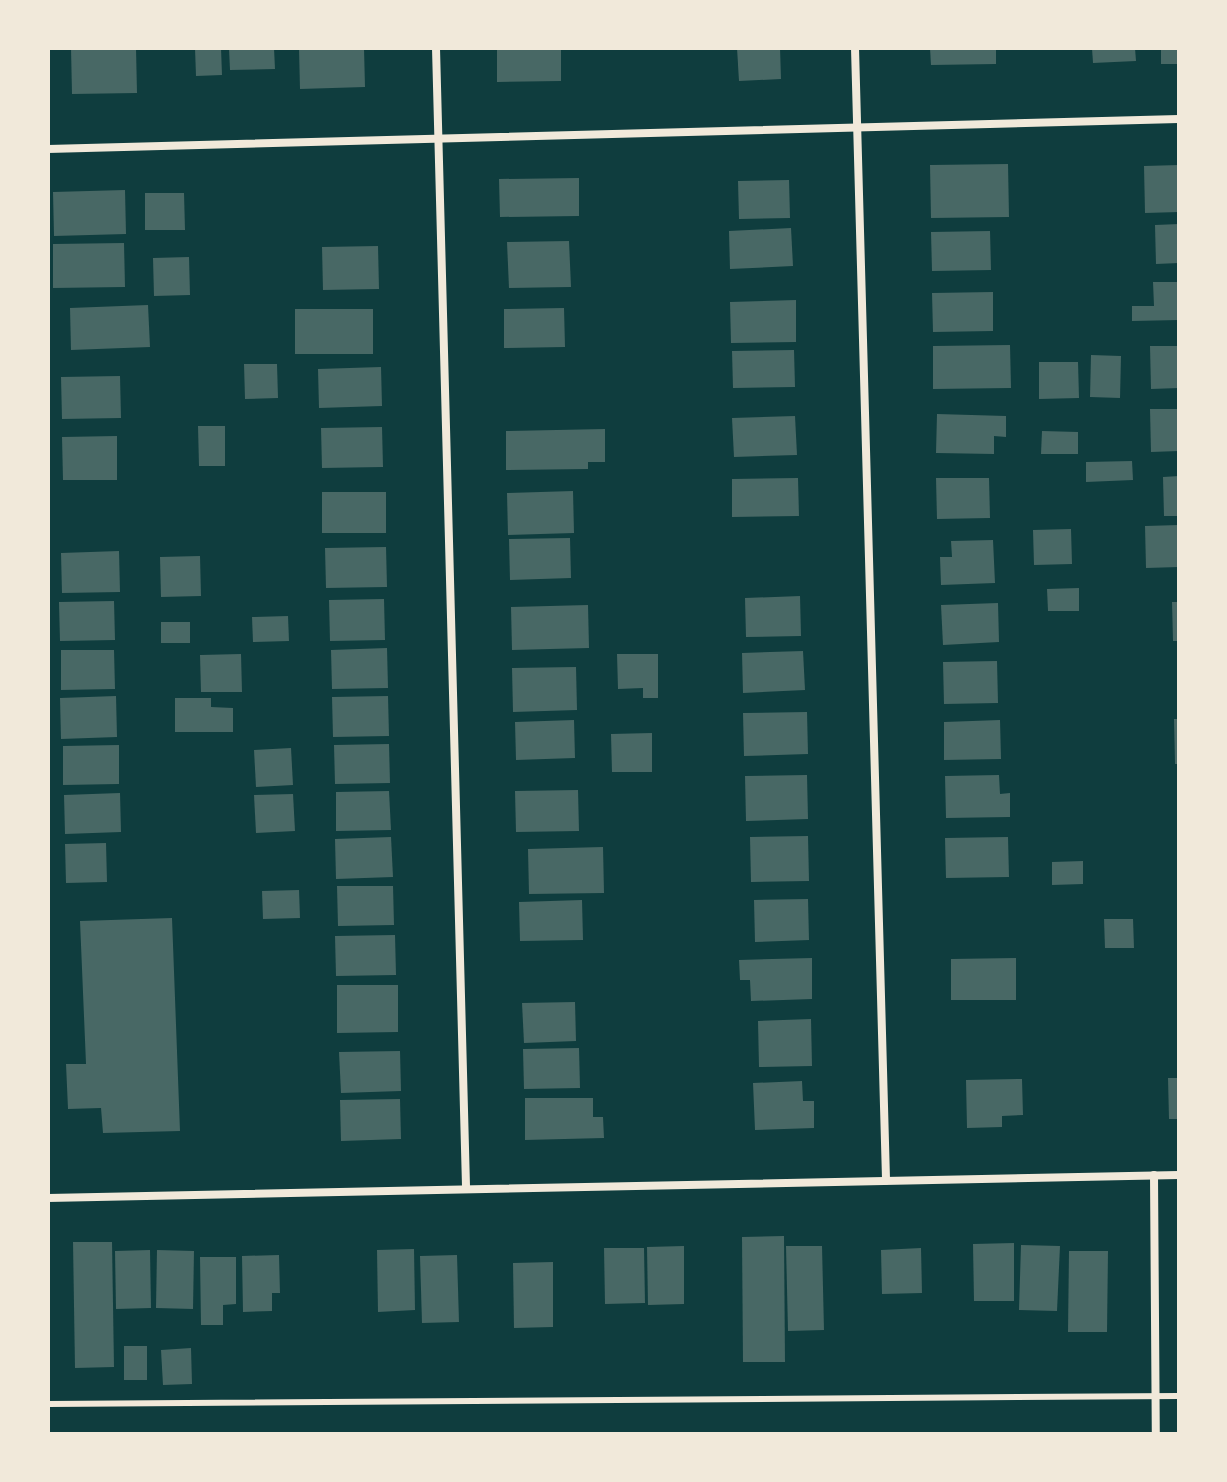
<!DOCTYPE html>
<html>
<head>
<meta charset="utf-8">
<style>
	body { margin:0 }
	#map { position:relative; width:1227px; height:1482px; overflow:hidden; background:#0f3d3e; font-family:"Asap Condensed",sans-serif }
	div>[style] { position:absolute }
	.building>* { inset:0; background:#486865 }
	.service>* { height:6px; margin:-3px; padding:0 3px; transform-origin:3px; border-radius:3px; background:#f1e9da }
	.minor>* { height:8px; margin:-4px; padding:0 4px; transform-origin:4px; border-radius:4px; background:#f1e9da }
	span { translate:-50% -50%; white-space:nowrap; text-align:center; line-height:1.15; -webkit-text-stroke:8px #f1e9da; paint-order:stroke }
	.frame { position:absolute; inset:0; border:50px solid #f1e9da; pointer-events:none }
</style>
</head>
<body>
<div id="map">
	<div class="building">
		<div style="clip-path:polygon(71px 48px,136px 48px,137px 93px,72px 94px)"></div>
		<div style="clip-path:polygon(195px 48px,221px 48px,222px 75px,196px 76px)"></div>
		<div style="clip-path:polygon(229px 48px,274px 48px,275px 69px,230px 70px)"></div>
		<div style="clip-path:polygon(299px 48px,364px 48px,365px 87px,300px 89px)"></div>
		<div style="clip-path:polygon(497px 48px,561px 48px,561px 81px,497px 82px)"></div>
		<div style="clip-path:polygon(737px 48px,780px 48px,781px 79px,739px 81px)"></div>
		<div style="clip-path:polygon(930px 48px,996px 48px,996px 64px,931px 65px)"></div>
		<div style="clip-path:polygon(1092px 48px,1135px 48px,1136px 61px,1093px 63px)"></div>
		<div style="clip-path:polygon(1161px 48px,1179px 48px,1179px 64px,1161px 64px)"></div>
		<div style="clip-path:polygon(1008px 164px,1009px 217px,931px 218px,930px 165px)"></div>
		<div style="clip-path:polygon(1179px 165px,1179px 212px,1145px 213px,1144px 166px)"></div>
		<div style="clip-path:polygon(579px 178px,579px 216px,500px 217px,499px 179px)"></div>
		<div style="clip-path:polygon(789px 180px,790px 218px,739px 219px,738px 181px)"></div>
		<div style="clip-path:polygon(125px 190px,126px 234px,54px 236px,53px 192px)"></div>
		<div style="clip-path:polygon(145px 193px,184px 193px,185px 230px,145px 230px)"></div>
		<div style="clip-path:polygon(1179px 224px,1179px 263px,1156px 264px,1155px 225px)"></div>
		<div style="clip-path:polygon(791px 228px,793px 266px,730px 269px,729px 231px)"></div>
		<div style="clip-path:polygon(990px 231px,991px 270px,932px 271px,931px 232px)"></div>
		<div style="clip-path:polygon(569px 241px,571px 287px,509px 288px,507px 242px)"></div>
		<div style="clip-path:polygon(124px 243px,125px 287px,53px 288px,53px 244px)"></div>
		<div style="clip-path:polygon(378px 246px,379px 289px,323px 290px,322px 247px)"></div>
		<div style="clip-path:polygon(189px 257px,190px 295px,154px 296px,153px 258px)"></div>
		<div style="clip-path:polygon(1153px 282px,1179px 282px,1179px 320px,1132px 321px,1132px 306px,1154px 306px)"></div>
		<div style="clip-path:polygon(993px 292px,993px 331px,933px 332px,932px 293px)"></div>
		<div style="clip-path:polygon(796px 300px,796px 342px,731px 343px,730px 302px)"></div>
		<div style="clip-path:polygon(148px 305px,150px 347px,71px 350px,70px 308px)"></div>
		<div style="clip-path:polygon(564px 308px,565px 347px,504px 348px,504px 309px)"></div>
		<div style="clip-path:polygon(295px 309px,373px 309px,373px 354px,295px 354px)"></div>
		<div style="clip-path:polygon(1010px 345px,1011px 388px,933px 389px,933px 346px)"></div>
		<div style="clip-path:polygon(1150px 346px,1179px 346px,1179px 388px,1151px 389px)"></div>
		<div style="clip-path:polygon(794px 350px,795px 387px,733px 388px,732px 351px)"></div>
		<div style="clip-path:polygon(1091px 355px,1121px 356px,1120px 398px,1090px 397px)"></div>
		<div style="clip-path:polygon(1039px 362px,1078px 362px,1079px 398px,1039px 399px)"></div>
		<div style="clip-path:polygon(244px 364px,277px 364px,278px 398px,245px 399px)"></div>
		<div style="clip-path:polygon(381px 367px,382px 406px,319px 408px,318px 369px)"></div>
		<div style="clip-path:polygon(120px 376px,121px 418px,62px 419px,61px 377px)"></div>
		<div style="clip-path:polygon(1150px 409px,1179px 409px,1179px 451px,1151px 452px)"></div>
		<div style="clip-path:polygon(937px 414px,1006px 416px,1006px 437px,994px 436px,994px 454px,936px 453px)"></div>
		<div style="clip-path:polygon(795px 416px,797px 455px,734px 457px,732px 418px)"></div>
		<div style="clip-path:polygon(198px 426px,225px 426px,225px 466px,199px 466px)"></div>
		<div style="clip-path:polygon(382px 427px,383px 467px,322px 468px,321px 428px)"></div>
		<div style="clip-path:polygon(605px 429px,605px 462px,588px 462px,588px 469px,506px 470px,506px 431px)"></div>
		<div style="clip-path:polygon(1042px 431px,1078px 432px,1078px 454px,1041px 454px)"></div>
		<div style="clip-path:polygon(117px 436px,117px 480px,63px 480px,62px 437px)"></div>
		<div style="clip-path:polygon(1132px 461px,1133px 480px,1086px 482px,1086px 462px)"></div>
		<div style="clip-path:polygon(1179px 476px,1179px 516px,1164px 516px,1163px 477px)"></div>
		<div style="clip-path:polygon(798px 478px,799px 516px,732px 517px,732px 479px)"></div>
		<div style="clip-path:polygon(936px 478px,989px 478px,990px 518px,937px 519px)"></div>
		<div style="clip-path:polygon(573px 491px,574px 533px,508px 535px,507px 493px)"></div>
		<div style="clip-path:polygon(322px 492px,386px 492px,386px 533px,322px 533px)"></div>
		<div style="clip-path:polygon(1179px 525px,1179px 567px,1146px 568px,1145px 526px)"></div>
		<div style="clip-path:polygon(1071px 529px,1072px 564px,1034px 565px,1033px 530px)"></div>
		<div style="clip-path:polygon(570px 538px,571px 578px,510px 580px,509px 539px)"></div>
		<div style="clip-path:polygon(993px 540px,995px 583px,941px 585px,940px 557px,952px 557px,951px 541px)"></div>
		<div style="clip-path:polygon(386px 547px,387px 587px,326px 588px,325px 548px)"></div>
		<div style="clip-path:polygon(119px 551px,120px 592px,62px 593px,61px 553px)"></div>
		<div style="clip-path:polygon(200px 556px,201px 596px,161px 597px,160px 557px)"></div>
		<div style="clip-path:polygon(1079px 588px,1079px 611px,1048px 611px,1047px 589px)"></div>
		<div style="clip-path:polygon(800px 596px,801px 636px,746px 637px,745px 598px)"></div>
		<div style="clip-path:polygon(384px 599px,385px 640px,330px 641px,329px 600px)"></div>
		<div style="clip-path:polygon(114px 601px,115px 640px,60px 641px,59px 602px)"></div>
		<div style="clip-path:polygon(1172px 602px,1179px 602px,1179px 641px,1173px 641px)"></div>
		<div style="clip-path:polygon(998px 603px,999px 642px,943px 645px,941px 605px)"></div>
		<div style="clip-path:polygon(588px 605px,589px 648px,512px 650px,511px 607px)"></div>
		<div style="clip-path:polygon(288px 616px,289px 641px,253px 642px,252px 617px)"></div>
		<div style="clip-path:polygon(161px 622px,190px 622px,190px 643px,161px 643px)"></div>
		<div style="clip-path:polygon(387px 648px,388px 688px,332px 689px,331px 650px)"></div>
		<div style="clip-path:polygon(61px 650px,114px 650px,115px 689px,61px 690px)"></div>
		<div style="clip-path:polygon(803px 651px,805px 690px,743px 693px,742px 653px)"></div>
		<div style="clip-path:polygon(241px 654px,242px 692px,201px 692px,200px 655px)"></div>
		<div style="clip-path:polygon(617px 654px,658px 654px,658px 698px,643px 698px,643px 688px,618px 689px)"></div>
		<div style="clip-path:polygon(997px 661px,998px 703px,944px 704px,943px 662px)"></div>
		<div style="clip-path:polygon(576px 667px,577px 710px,513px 712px,512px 668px)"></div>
		<div style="clip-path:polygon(116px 696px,117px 737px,61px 739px,60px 698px)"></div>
		<div style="clip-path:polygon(388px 696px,389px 736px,333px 737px,332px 697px)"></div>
		<div style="clip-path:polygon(175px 698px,211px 698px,211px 707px,233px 708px,233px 732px,175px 732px)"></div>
		<div style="clip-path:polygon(807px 712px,808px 754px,744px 756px,743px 713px)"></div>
		<div style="clip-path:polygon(1174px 719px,1179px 719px,1179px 764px,1175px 764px)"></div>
		<div style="clip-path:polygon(574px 720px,575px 758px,516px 760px,515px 722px)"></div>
		<div style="clip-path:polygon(1000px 720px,1001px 759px,944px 760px,944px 722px)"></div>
		<div style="clip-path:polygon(652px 733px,652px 772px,612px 772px,611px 734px)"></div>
		<div style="clip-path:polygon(389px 744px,390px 783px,335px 784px,334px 745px)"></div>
		<div style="clip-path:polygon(119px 745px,119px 784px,63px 785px,63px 746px)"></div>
		<div style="clip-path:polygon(291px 748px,293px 785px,256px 787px,254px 750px)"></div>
		<div style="clip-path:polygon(807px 775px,808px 819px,746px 821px,745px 776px)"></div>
		<div style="clip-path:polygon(999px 775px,1000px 794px,1010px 793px,1010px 817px,946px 818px,945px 776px)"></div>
		<div style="clip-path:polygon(578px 790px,579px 831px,516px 832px,515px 791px)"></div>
		<div style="clip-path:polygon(389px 791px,391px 830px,336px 831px,336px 792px)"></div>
		<div style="clip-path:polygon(120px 793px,121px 832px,65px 834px,64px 795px)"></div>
		<div style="clip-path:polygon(293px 794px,295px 831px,256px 833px,254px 795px)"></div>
		<div style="clip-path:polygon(808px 836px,809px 881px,751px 882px,750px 837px)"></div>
		<div style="clip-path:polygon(391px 837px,393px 877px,336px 879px,335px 839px)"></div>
		<div style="clip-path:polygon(1008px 837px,1009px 877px,946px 878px,945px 838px)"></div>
		<div style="clip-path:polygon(106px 843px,107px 882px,66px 883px,65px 844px)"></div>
		<div style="clip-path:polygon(603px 847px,604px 893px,529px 894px,528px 849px)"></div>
		<div style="clip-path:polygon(1083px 861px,1083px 884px,1052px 885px,1052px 862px)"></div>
		<div style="clip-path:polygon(337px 886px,393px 886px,394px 925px,338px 926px)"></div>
		<div style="clip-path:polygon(299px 890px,300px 918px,263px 919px,262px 891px)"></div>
		<div style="clip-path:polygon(808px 899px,809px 940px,755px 942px,754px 900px)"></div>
		<div style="clip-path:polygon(582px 900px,583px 940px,520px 941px,519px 902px)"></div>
		<div style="clip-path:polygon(172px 918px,180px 1131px,103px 1133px,101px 1108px,68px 1109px,66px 1064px,86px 1064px,80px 921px)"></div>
		<div style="clip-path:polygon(1104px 919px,1133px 919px,1134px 948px,1105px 948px)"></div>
		<div style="clip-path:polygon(395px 935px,396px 975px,336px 976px,335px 936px)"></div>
		<div style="clip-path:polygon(812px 958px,812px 999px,751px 1001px,750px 980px,740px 980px,739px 960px)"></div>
		<div style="clip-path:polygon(1016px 958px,1016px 1000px,951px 1000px,951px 959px)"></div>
		<div style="clip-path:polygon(337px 985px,398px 985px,398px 1032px,337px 1033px)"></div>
		<div style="clip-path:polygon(575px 1002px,576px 1041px,524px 1043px,522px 1003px)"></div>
		<div style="clip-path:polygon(811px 1019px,812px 1066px,759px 1067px,758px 1021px)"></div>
		<div style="clip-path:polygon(579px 1048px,580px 1088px,524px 1089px,523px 1049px)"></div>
		<div style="clip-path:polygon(400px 1051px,401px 1091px,341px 1093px,339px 1052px)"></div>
		<div style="clip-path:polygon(1168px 1078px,1179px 1078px,1179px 1119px,1169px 1119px)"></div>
		<div style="clip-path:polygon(1022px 1079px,1023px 1115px,1002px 1116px,1002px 1127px,967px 1128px,966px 1080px)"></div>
		<div style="clip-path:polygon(802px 1081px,803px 1101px,814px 1101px,814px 1128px,755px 1130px,753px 1083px)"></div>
		<div style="clip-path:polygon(525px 1098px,593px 1098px,593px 1117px,603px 1117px,604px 1138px,525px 1140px)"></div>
		<div style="clip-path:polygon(400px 1099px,401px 1139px,341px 1141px,340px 1100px)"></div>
		<div style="clip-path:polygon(784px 1236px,785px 1362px,743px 1362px,742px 1237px)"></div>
		<div style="clip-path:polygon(73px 1242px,112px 1242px,114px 1367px,75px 1368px)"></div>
		<div style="clip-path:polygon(1014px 1243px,1014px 1301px,974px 1301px,973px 1244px)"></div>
		<div style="clip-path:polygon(1021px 1245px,1060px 1246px,1057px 1311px,1019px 1310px)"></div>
		<div style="clip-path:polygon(684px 1246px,684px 1304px,648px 1305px,647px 1247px)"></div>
		<div style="clip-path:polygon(786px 1246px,822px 1246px,824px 1330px,788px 1331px)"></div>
		<div style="clip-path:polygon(604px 1248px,644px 1248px,645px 1303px,605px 1304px)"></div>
		<div style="clip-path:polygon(921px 1248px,922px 1293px,882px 1294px,881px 1250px)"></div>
		<div style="clip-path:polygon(414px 1249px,415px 1310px,378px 1312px,377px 1250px)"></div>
		<div style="clip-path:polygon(150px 1250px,151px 1308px,116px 1309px,115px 1251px)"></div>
		<div style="clip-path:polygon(157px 1250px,194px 1251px,193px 1309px,156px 1308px)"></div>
		<div style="clip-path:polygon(1069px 1251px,1108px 1251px,1107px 1332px,1068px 1332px)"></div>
		<div style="clip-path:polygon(279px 1255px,280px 1293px,272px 1293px,272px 1311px,243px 1312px,242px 1256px)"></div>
		<div style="clip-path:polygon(457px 1255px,459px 1322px,422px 1323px,420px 1256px)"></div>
		<div style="clip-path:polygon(200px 1257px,236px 1257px,236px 1304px,223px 1305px,223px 1325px,201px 1325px)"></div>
		<div style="clip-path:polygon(553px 1262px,553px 1327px,514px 1328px,513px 1263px)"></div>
		<div style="clip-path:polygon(124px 1346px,147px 1346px,147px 1380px,124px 1380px)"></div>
		<div style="clip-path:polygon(191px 1348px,192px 1384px,163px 1385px,161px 1350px)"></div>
	</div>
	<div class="service">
		<div style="left:48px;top:1404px;width:1131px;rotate:-0.41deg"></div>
	</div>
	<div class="minor">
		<div style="left:436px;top:48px;width:1140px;rotate:88.49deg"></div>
		<div style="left:855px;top:48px;width:1133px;rotate:88.43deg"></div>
		<div style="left:48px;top:149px;width:1131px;rotate:-1.52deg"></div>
		<div style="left:1154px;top:1175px;width:259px;rotate:89.6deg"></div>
		<div style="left:48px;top:1198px;width:1131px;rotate:-1.17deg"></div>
	</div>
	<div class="frame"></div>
</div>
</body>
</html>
